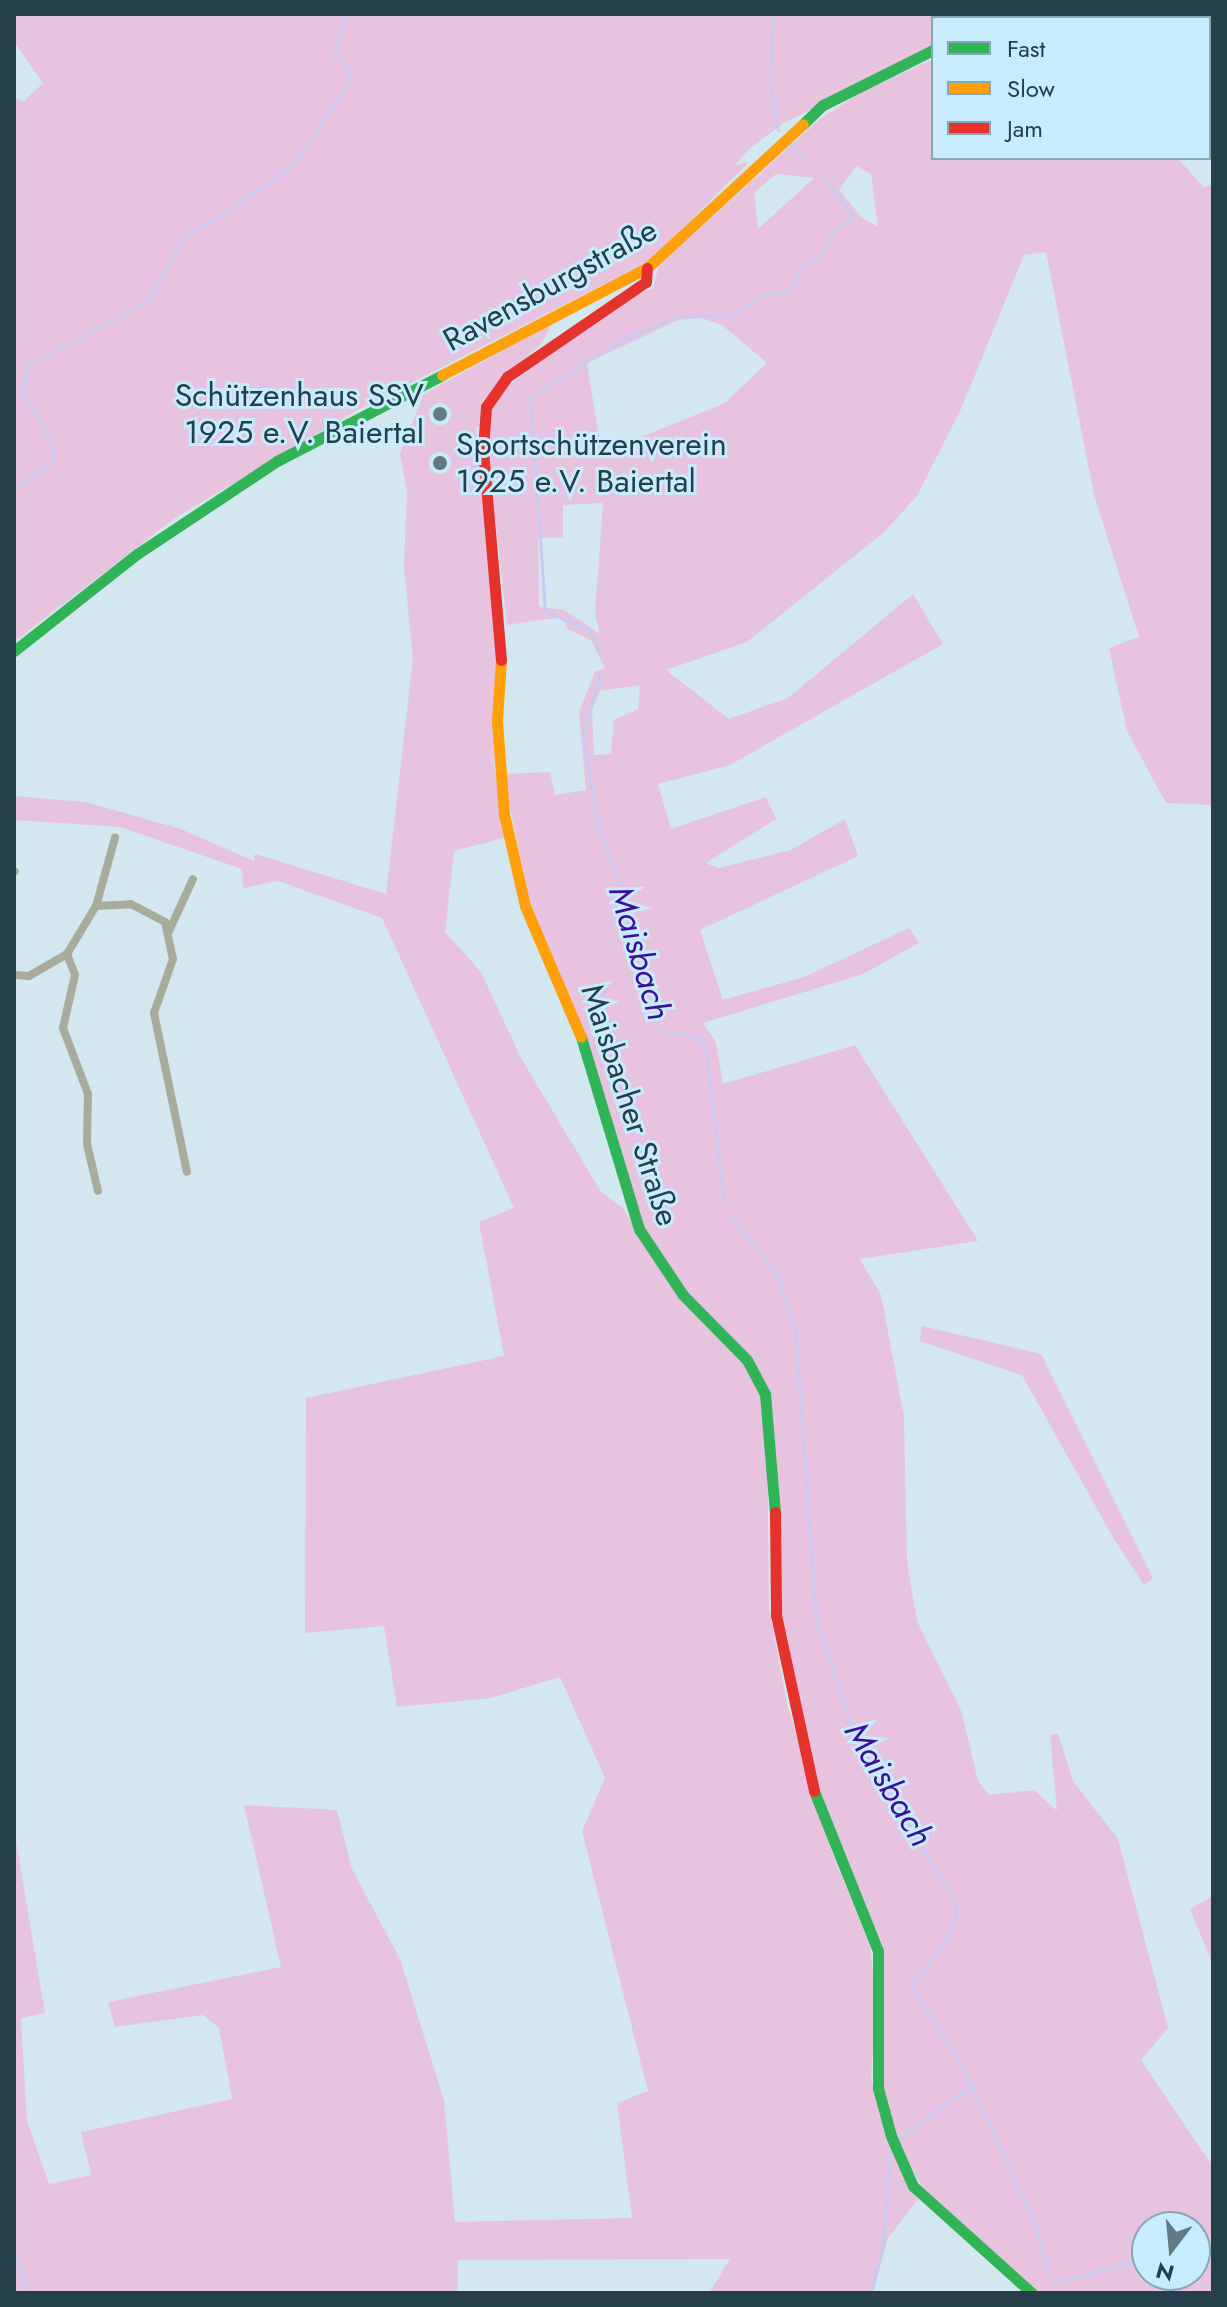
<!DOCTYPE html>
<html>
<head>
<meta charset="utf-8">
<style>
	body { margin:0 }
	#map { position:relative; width:1227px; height:2307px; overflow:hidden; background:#d3e7f0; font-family:Jost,sans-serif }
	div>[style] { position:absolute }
	.green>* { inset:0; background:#e8c3df }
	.stream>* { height:3px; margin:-1.5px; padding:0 1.5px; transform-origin:1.5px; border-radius:1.5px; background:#c8ccf0 }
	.street>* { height:8px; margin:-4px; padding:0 4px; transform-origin:4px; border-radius:4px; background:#a7ac9c }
	.fast>* { height:11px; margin:-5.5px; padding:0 5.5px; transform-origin:5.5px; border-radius:5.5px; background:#30b455 }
	.slow>* { height:11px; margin:-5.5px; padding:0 5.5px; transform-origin:5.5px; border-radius:5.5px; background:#ff9f0a }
	.jam>* { height:11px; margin:-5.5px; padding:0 5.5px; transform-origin:5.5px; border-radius:5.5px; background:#e5322d }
	.dots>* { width:22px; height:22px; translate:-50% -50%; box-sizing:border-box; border:4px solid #c6ecfd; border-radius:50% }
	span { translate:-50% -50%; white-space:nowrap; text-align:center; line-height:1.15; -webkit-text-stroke:6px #c6ecfd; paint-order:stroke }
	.street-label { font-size:32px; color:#243f4b }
	.poi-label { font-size:32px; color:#243f4b }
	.right { translate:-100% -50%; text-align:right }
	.left { translate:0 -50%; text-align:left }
	.water-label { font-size:34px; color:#3f0e97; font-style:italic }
	.frame { position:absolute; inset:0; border:16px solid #243f4b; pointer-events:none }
	.legend { position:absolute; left:931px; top:16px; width:280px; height:144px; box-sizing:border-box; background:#c6ecfd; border:2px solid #85a7b6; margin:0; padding:10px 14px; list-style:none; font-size:24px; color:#243f4b }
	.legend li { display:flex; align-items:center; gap:16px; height:40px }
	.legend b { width:40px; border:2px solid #85a7b6 }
	.north { position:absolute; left:1131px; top:2211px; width:80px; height:80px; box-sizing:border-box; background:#c6ecfd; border:2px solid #85a7b6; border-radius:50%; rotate:196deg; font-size:22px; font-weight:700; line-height:32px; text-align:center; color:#243f4b }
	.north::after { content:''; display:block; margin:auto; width:28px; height:36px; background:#617a85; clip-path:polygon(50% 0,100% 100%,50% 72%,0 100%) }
</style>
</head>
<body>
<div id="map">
	<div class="green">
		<div style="clip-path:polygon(14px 14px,1007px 14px,933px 18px,933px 47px,784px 123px,749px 149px,734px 166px,749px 162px,651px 260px,352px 413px,175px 518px,14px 642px,14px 97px,23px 102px,43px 83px,14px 42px)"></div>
		<div style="clip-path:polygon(1101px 14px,1213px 14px,1213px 143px,1209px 18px)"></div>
		<div style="clip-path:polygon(evenodd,933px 59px,933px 158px,1177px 158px,1204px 187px,1213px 185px,1213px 805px,1166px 803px,1127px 731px,1109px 648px,1139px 637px,1094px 495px,1046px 252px,1024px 255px,961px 409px,917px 496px,883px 533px,747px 642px,666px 670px,729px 719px,788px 698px,913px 594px,943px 644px,730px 765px,658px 784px,671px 829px,766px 797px,776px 819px,706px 863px,718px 868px,791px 850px,845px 819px,858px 856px,700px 930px,723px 1000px,804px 977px,909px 928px,919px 943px,863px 974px,703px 1023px,716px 1042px,723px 1084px,855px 1045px,978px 1241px,860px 1259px,881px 1295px,904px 1416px,907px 1562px,917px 1621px,962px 1713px,978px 1781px,989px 1795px,1034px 1790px,1057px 1811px,1050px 1735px,1058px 1733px,1073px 1781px,1118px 1839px,1168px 2028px,1141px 2060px,1213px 2167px,1213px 2293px,1035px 2293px,929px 2197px,904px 2157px,881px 2094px,883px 1954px,823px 1807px,776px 1593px,770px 1394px,733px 1338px,690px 1299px,642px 1225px,531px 909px,503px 774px,550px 772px,555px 795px,586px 790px,579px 712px,595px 672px,605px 668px,591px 640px,567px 629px,563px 617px,507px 625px,485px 427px,476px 427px,497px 633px,494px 761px,504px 838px,454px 851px,445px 932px,481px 972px,521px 1058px,601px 1192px,623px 1208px,680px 1300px,742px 1359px,758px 1385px,767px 1416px,769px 1608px,787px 1704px,832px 1852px,870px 1946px,876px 2003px,871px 2078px,883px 2127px,919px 2198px,888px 2238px,873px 2293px,709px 2293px,730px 2259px,458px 2260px,458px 2293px,14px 2293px,14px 1829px,45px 2013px,21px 2018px,27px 2121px,49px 2184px,91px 2175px,81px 2132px,232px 2099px,219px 2028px,203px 2015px,115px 2027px,108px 2002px,281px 1967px,244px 1805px,337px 1810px,352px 1869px,400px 1959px,444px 2100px,455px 2222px,632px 2218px,617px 2103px,648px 2091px,582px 1831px,605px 1778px,560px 1677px,491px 1698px,397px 1707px,384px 1626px,305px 1633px,306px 1398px,504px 1356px,479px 1222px,514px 1208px,382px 918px,278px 881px,243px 888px,242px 869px,120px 827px,14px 820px,14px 796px,86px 802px,181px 829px,254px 861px,255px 854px,386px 894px,413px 659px,404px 568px,407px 491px,400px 453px,424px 394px,553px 323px,539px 346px,499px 381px,512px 383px,618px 303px,653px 288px,659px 265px,820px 119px,861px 92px,933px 59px,856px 166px,871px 174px,878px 227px,861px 217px,839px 190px,856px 166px,933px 59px,776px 174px,814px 178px,758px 229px,754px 193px,776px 174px,933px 59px,701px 318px,722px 325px,767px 363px,725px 403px,631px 441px,608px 458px,602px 455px,587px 363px,678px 320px,701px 318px,933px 59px,603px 503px,595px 613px,600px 634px,564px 610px,539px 607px,538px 538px,563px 538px,563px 505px,603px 503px,933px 59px,640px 685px,638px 709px,614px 720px,611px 754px,594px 755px,592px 709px,600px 691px,640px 685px,933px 59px,1147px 2227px,1195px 2227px,1195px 2275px,1147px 2275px,1147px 2227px)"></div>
		<div style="clip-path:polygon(922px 1326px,1041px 1354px,1153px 1578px,1144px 1585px,1115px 1541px,1022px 1375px,920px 1341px)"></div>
		<div style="clip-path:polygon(1213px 1896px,1213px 1965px,1190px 1909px)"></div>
	</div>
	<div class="stream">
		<div style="left:773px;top:14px;width:66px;rotate:92.6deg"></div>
		<div style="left:770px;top:80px;width:51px;rotate:80.9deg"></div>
		<div style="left:789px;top:143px;width:23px;rotate:45deg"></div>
		<div style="left:236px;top:205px;width:71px;rotate:-35.3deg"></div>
		<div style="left:294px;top:164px;width:97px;rotate:-56.3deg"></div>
		<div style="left:348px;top:83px;width:11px;rotate:-75deg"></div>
		<div style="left:351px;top:72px;width:27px;rotate:-129deg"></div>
		<div style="left:334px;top:51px;width:39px;rotate:-71deg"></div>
		<div style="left:14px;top:489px;width:49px;rotate:-35.9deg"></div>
		<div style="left:54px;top:460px;width:16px;rotate:-97deg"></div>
		<div style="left:52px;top:444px;width:62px;rotate:-119.1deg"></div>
		<div style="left:22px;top:390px;width:27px;rotate:-75deg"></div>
		<div style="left:29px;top:364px;width:133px;rotate:-27.7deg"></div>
		<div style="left:147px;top:302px;width:74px;rotate:-61deg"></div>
		<div style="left:183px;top:237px;width:58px;rotate:-30.1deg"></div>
		<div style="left:600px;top:653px;width:25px;rotate:-116deg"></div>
		<div style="left:589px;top:630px;width:48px;rotate:-156.6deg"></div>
		<div style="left:545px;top:611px;width:215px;rotate:-94deg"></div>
		<div style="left:530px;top:397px;width:112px;rotate:-31.8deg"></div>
		<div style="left:625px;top:338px;width:57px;rotate:-22.5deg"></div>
		<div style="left:678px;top:316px;width:55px"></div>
		<div style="left:733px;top:316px;width:34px;rotate:-38deg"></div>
		<div style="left:760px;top:295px;width:31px;rotate:-9deg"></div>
		<div style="left:791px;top:290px;width:26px;rotate:-67deg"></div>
		<div style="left:801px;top:266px;width:21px;rotate:-25deg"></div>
		<div style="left:820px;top:257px;width:29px;rotate:-63deg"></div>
		<div style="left:833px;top:231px;width:24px;rotate:-35deg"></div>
		<div style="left:853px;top:217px;width:54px;rotate:-127.5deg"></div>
		<div style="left:600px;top:674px;width:63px;rotate:105.6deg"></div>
		<div style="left:583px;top:735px;width:90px;rotate:81.1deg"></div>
		<div style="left:597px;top:824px;width:114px;rotate:70deg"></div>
		<div style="left:636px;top:931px;width:103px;rotate:76.5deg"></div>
		<div style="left:660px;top:1031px;width:37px;rotate:9deg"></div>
		<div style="left:697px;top:1037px;width:17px;rotate:57deg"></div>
		<div style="left:706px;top:1051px;width:155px;rotate:83.3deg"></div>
		<div style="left:731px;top:1217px;width:70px;rotate:50.8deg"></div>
		<div style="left:775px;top:1271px;width:60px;rotate:70.7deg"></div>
		<div style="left:795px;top:1328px;width:292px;rotate:85.9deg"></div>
		<div style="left:816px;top:1619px;width:124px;rotate:72.1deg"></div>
		<div style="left:854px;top:1737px;width:194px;rotate:58.3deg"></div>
		<div style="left:956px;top:1902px;width:19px;rotate:93deg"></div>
		<div style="left:955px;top:1921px;width:25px;rotate:117deg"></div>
		<div style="left:944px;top:1943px;width:54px;rotate:127.5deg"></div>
		<div style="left:911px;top:1986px;width:95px;rotate:57.5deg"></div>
		<div style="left:962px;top:2066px;width:166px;rotate:65.1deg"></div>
		<div style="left:1032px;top:2217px;width:59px;rotate:73.4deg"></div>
		<div style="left:898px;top:2139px;width:88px;rotate:-36.2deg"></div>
		<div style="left:14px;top:2249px;width:46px;rotate:71.2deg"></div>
		<div style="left:1163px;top:2275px;width:19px;rotate:69deg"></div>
		<div style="left:1054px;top:2283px;width:97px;rotate:-15.6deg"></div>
		<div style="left:871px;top:2293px;width:44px;rotate:-75.7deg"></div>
		<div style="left:882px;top:2250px;width:103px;rotate:-85deg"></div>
	</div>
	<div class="street">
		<div style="left:14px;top:872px;width:1px;rotate:-45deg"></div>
		<div style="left:96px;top:906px;width:71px;rotate:-74.4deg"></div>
		<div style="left:169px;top:931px;width:57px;rotate:-65.2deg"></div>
		<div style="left:67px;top:954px;width:22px;rotate:69deg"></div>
		<div style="left:75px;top:975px;width:54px;rotate:102.8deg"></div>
		<div style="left:63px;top:1028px;width:71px;rotate:69.3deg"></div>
		<div style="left:88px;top:1094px;width:50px;rotate:91.1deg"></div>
		<div style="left:87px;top:1144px;width:48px;rotate:76.8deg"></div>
		<div style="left:14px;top:975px;width:15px;rotate:4deg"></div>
		<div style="left:29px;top:976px;width:44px;rotate:-30.1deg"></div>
		<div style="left:67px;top:954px;width:56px;rotate:-58.9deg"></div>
		<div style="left:96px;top:906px;width:35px;rotate:-3deg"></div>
		<div style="left:131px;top:904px;width:38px;rotate:28deg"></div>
		<div style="left:165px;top:922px;width:38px;rotate:78deg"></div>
		<div style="left:173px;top:959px;width:57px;rotate:109.4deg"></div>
		<div style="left:154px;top:1013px;width:162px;rotate:78.3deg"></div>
	</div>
	<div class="fast">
		<div style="left:1006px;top:18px;width:10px;rotate:-24deg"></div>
		<div style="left:803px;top:124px;width:28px;rotate:-44deg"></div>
		<div style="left:823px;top:105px;width:123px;rotate:-26.6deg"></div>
		<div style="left:14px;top:651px;width:157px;rotate:-38.3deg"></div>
		<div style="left:137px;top:554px;width:168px;rotate:-33.6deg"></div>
		<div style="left:277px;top:461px;width:186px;rotate:-27.5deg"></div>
		<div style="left:581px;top:1037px;width:201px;rotate:73.2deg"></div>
		<div style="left:639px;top:1229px;width:79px;rotate:56.3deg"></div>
		<div style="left:683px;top:1295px;width:91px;rotate:45.4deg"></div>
		<div style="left:747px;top:1360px;width:38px;rotate:62deg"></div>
		<div style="left:765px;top:1394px;width:118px;rotate:85.2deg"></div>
		<div style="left:814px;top:1791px;width:172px;rotate:68.2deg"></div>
		<div style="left:878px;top:1951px;width:137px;rotate:90deg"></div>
		<div style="left:878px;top:2088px;width:50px;rotate:74.8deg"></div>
		<div style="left:891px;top:2136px;width:55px;rotate:66.3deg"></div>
		<div style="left:913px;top:2186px;width:160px;rotate:42deg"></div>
	</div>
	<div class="slow">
		<div style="left:442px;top:375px;width:231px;rotate:-27.6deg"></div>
		<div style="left:647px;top:268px;width:212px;rotate:-42.7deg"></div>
		<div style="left:501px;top:660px;width:61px;rotate:93.8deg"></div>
		<div style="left:497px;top:721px;width:93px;rotate:85.7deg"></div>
		<div style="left:504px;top:814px;width:94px;rotate:77.1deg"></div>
		<div style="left:525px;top:906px;width:142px;rotate:66.9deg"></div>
	</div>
	<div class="jam">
		<div style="left:501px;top:660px;width:212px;rotate:-94.9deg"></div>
		<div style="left:483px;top:449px;width:42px;rotate:-85.9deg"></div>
		<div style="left:486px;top:407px;width:37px;rotate:-55deg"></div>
		<div style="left:507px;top:377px;width:168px;rotate:-34.4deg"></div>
		<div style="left:646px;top:282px;width:14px;rotate:-86deg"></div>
		<div style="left:775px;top:1512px;width:103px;rotate:89.4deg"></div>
		<div style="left:776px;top:1615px;width:180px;rotate:77.8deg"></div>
	</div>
	<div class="dots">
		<div style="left:440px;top:414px;background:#617a85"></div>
		<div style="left:440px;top:463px;background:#617a85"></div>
	</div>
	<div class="street-label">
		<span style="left:550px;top:285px;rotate:-29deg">Ravensburgstraße</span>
		<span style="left:630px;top:1105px;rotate:72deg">Maisbacher Straße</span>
	</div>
	<div class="poi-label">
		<span class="right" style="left:424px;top:414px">Schützenhaus SSV<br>1925 e.V. Baiertal</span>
		<span class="left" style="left:456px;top:463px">Sportschützenverein<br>1925 e.V. Baiertal</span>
	</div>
	<div class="water-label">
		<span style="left:640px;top:953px;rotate:73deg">Maisbach</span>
		<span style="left:889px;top:1784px;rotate:59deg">Maisbach</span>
	</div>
	<div class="frame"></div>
	<ul class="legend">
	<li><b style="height:10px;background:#30b455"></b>Fast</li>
	<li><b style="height:10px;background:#ff9f0a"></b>Slow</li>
	<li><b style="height:10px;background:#e5322d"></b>Jam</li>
	</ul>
	<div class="north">N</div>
</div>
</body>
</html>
